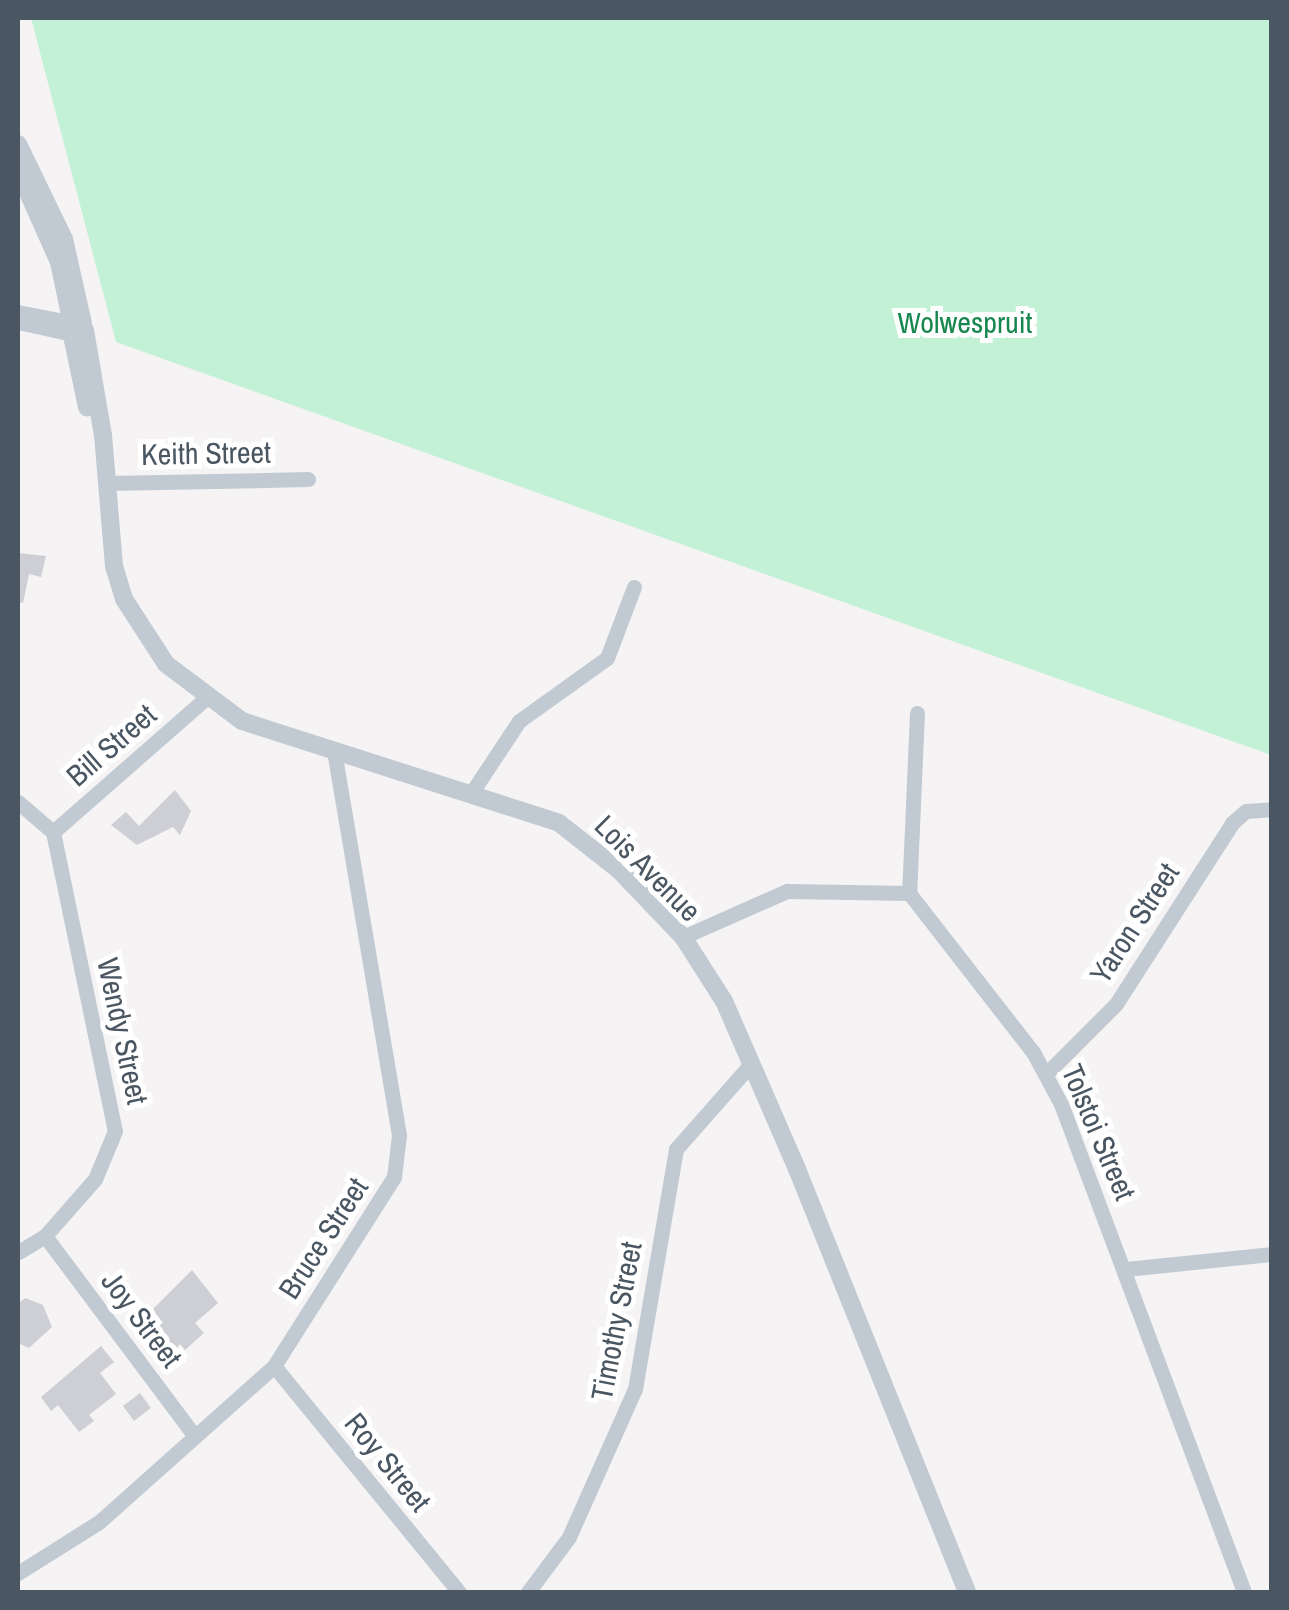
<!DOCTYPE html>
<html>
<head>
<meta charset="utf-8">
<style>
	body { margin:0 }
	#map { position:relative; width:1289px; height:1610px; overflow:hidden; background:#f5f3f3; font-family:"Archivo Narrow",sans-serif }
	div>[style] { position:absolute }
	.green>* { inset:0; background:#c3f1d5 }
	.building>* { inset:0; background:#cdcfd5 }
	.minor>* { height:15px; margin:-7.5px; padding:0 7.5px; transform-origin:7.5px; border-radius:7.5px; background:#c1cad2 }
	.tertiary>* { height:18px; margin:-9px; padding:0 9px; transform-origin:9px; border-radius:9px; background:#c1cad2 }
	span { translate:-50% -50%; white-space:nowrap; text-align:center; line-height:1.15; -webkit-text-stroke:10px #fff; paint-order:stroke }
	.park-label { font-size:30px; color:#17864f }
	.street-label { font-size:30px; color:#4a5661 }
	.frame { position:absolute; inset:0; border:20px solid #4a5661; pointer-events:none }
</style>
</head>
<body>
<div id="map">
	<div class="green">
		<div style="clip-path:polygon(31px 18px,1271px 18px,1271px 755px,116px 342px)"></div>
	</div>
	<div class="building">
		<div style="clip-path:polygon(18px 553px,46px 556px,41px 577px,29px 574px,23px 603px,18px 602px)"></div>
		<div style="clip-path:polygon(175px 790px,191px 811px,180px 835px,173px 827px,137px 845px,111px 825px,126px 812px,139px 826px)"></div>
		<div style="clip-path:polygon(192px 1270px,218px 1303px,195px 1323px,204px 1333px,185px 1350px,180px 1344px,174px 1350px,145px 1317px)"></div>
		<div style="clip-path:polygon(25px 1298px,43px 1305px,52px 1327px,29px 1348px,18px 1343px,18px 1304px)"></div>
		<div style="clip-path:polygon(101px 1346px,114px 1362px,100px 1373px,116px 1394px,89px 1415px,94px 1421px,79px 1432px,58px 1405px,51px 1411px,41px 1397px)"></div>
		<div style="clip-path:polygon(140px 1393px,151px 1408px,134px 1421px,123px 1406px)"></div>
	</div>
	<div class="minor">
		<div style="left:18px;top:312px;width:52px;rotate:11.1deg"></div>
		<div style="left:18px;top:322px;width:51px;rotate:12.4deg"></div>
		<div style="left:106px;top:483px;width:202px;rotate:-1.1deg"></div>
		<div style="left:917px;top:713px;width:180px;rotate:92.5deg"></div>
		<div style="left:909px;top:893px;width:202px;rotate:52.1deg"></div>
		<div style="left:1033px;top:1052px;width:59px;rotate:61.7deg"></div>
		<div style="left:1061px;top:1104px;width:521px;rotate:69.44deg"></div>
		<div style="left:472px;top:792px;width:85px;rotate:-56.5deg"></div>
		<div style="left:519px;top:721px;width:108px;rotate:-35.6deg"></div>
		<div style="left:607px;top:658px;width:76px;rotate:-69.2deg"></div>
		<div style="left:18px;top:802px;width:46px;rotate:40.6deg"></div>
		<div style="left:53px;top:832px;width:305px;rotate:78.3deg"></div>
		<div style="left:115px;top:1131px;width:52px;rotate:112.6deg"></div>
		<div style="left:95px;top:1179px;width:76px;rotate:131.3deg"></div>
		<div style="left:45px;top:1236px;width:31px;rotate:149deg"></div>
		<div style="left:53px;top:832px;width:202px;rotate:-41.2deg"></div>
		<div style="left:683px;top:937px;width:114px;rotate:-23.9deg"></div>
		<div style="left:787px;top:891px;width:122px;rotate:0.9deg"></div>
		<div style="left:1046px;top:1074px;width:99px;rotate:-45deg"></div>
		<div style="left:1116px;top:1004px;width:215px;rotate:-57.3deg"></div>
		<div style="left:1232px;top:823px;width:18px;rotate:-41deg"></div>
		<div style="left:1246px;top:811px;width:26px;rotate:-4deg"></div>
		<div style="left:45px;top:1236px;width:249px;rotate:53.2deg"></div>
		<div style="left:1126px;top:1269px;width:147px;rotate:-5.9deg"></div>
		<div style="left:274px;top:1366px;width:292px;rotate:50.7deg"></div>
		<div style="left:18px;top:1573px;width:96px;rotate:-32.2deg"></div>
		<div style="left:99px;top:1522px;width:234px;rotate:-41.7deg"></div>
		<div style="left:274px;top:1366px;width:224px;rotate:-57.6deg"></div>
		<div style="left:394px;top:1177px;width:42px;rotate:-83.2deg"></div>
		<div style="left:399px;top:1135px;width:391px;rotate:-99.6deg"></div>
		<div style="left:528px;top:1592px;width:69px;rotate:-53.3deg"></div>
		<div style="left:569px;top:1537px;width:162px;rotate:-66deg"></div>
		<div style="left:635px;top:1389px;width:243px;rotate:-80.3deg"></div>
		<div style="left:676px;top:1149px;width:113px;rotate:-48.6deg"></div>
	</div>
	<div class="tertiary">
		<div style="left:18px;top:144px;width:106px;rotate:64.2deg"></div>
		<div style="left:64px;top:239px;width:86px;rotate:77.3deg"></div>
		<div style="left:18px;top:170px;width:101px;rotate:66deg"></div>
		<div style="left:59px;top:262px;width:59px;rotate:78.3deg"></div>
		<div style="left:85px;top:330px;width:107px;rotate:80.3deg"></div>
		<div style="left:103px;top:435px;width:131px;rotate:85.2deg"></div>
		<div style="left:114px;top:566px;width:34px;rotate:73deg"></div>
		<div style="left:124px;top:599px;width:77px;rotate:57.1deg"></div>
		<div style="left:166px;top:664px;width:95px;rotate:36.9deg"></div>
		<div style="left:242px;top:721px;width:333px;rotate:17.8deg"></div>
		<div style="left:559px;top:823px;width:76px;rotate:38.1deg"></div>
		<div style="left:619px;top:870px;width:93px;rotate:46.3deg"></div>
		<div style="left:683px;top:937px;width:76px;rotate:57.4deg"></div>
		<div style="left:724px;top:1001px;width:183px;rotate:66.5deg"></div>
		<div style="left:797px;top:1169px;width:456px;rotate:68.1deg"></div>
		<div style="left:72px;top:336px;width:73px;rotate:78.1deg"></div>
	</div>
	<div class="park-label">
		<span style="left:965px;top:322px">Wolwespruit</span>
	</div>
	<div class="street-label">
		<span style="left:206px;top:453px;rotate:-1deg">Keith Street</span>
		<span style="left:111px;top:745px;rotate:-41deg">Bill Street</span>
		<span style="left:648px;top:868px;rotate:45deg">Lois Avenue</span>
		<span style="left:1134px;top:923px;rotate:-57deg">Yaron Street</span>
		<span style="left:123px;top:1031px;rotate:78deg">Wendy Street</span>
		<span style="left:1099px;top:1132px;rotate:67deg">Tolstoi Street</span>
		<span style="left:323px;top:1238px;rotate:-57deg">Bruce Street</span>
		<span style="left:142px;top:1319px;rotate:53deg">Joy Street</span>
		<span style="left:616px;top:1321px;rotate:-79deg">Timothy Street</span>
		<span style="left:388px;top:1462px;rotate:51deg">Roy Street</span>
	</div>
	<div class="frame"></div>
</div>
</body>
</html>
